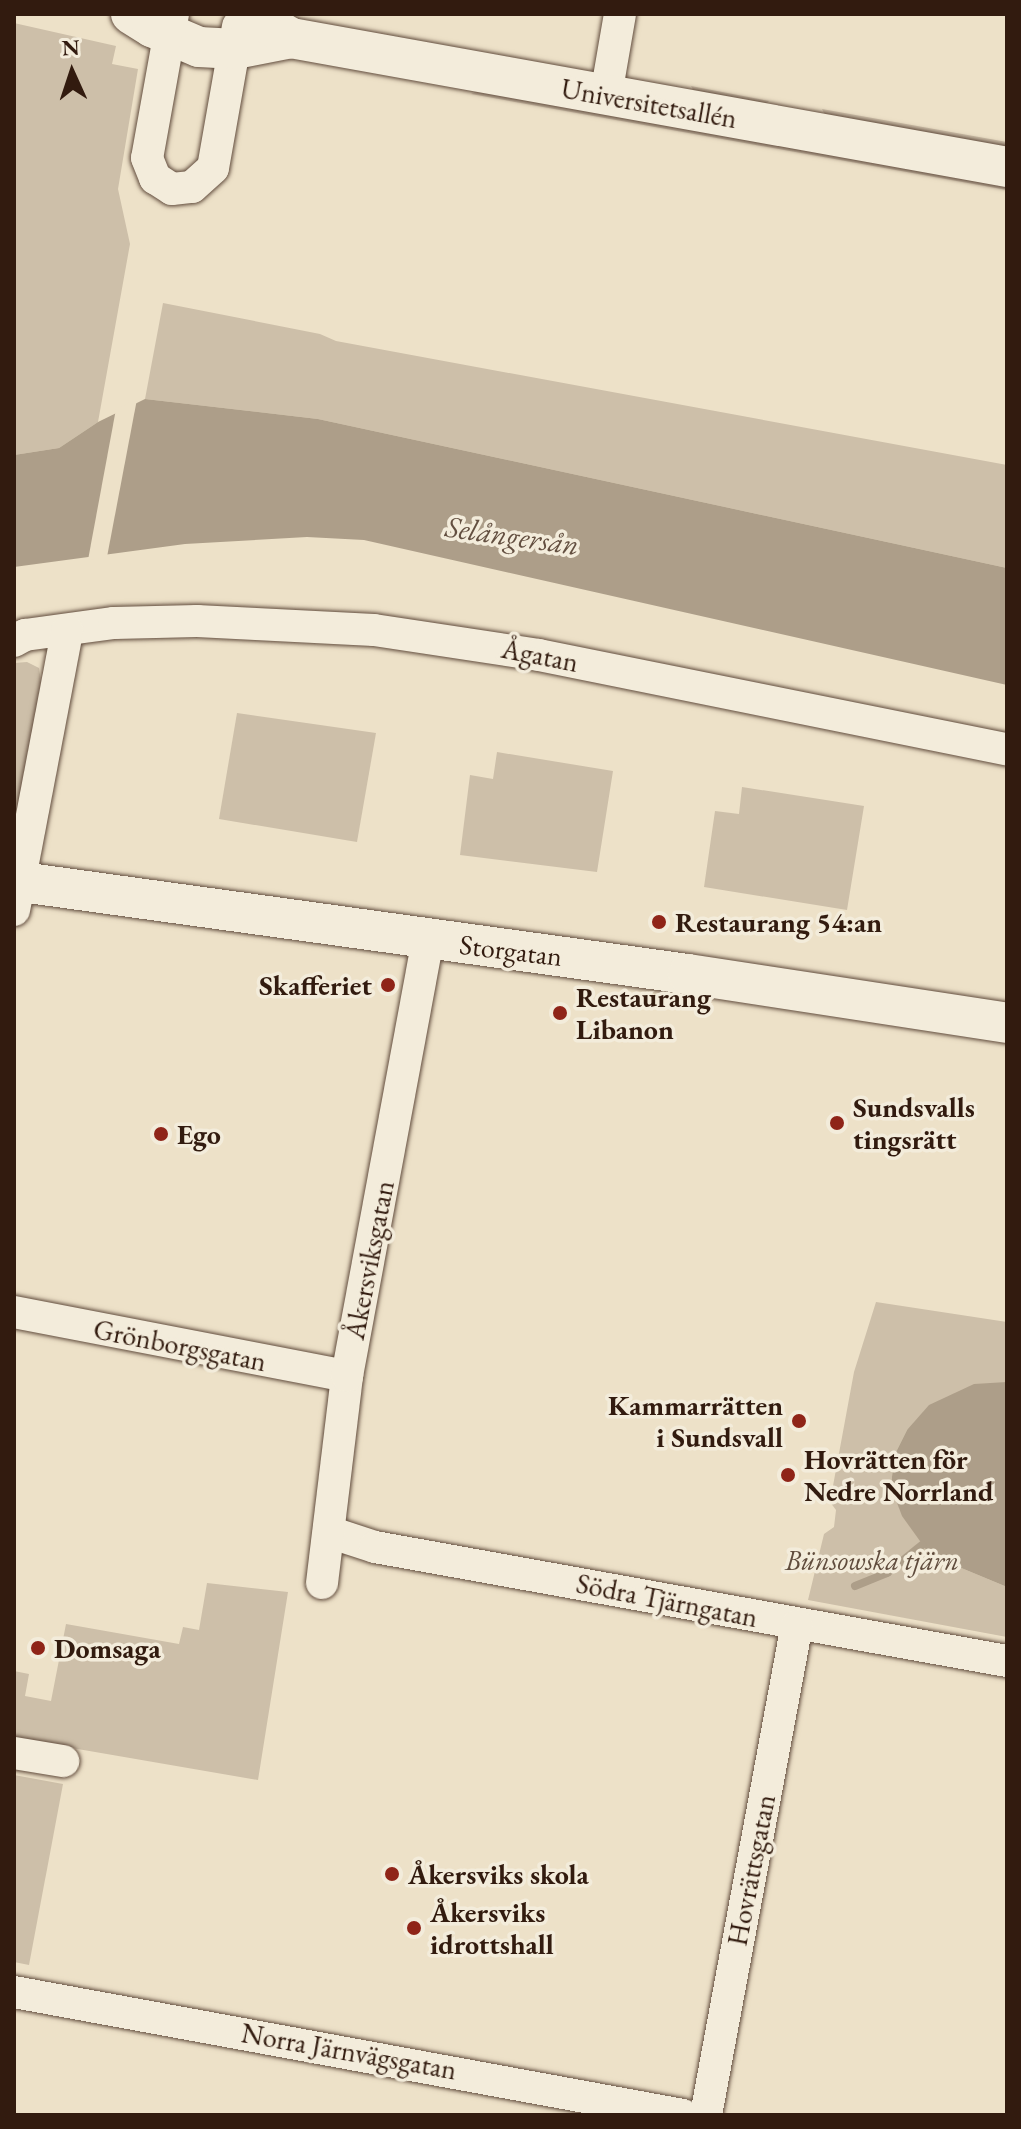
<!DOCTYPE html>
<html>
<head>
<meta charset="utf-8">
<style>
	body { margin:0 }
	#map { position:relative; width:1021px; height:2129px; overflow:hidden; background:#ede1c8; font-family:"EB Garamond",serif }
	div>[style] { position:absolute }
	.green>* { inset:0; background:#cdbfa9 }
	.water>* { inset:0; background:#ad9e89 }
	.pier>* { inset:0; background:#ede1c8 }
	.stream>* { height:8px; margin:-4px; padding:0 4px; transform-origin:4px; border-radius:4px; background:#ad9e89 }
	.roads { filter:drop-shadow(0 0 2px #614c3d) drop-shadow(0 0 2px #614c3d) }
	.minor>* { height:32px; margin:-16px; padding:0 16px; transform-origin:16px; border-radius:16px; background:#f3ecdb }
	.tertiary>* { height:40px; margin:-20px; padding:0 20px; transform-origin:20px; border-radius:20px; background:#f3ecdb }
	.dots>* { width:22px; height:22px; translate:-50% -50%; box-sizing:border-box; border:4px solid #f3ecdb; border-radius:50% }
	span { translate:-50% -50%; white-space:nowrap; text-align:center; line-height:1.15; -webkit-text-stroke:7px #f3ecdb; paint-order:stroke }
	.street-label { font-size:28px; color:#321b0f }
	.poi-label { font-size:28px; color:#321b0f; font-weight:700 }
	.left { translate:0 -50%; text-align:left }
	.right { translate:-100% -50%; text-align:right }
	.park-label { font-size:28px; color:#604c3d; font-style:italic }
	.water-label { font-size:30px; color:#634f40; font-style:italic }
	.frame { position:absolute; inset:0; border:16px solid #321b0f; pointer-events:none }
	.north { position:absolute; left:32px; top:32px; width:80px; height:80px; -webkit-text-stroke:6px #f3ecdb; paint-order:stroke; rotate:357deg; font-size:22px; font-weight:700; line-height:32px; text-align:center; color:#321b0f }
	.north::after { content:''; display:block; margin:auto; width:28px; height:36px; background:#321b0f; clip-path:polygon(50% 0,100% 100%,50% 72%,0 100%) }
</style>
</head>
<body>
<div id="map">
	<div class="green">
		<div style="clip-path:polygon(14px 23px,116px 46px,112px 64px,138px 69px,118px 189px,130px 244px,98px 422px,59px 448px,14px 455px)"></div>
		<div style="clip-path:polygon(691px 86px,769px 101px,762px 108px,695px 93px)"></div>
		<div style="clip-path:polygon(483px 88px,1007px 183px,1007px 190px,471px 94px)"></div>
		<div style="clip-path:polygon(822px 109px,1007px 142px,1007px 151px,827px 119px)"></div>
		<div style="clip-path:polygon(163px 303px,320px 334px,336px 341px,1007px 465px,1007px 568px,318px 419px,145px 399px)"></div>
		<div style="clip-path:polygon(27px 662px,39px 668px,41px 682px,14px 837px,14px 663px)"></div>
		<div style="clip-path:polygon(237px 713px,376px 733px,357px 842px,219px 819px)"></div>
		<div style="clip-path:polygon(497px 752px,613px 771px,597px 872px,460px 855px,470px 775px,493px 779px)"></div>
		<div style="clip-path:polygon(742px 787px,864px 806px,847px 910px,704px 887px,715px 811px,739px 814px)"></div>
		<div style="clip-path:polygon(876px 1302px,1007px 1322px,1007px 1382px,907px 1430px,894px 1456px,891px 1487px,930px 1555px,1007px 1587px,1007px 1637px,808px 1600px,824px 1534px,834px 1527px,836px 1510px,830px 1502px,854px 1372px)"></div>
		<div style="clip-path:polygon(207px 1583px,288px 1592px,258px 1780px,14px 1738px,14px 1671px,29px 1674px,25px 1696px,51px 1701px,66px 1624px,179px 1644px,183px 1627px,199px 1630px)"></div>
		<div style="clip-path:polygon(14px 1775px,63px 1784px,29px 1965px,14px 1962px)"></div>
	</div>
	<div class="water">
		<div style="clip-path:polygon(145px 399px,318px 419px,1007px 568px,1007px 685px,364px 540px,307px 537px,185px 544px,14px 567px,14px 455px,59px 448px,98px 422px)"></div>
		<div style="clip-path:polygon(1007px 1382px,1007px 1587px,930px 1555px,902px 1516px,891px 1487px,894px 1456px,907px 1430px,929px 1405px,974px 1384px)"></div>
	</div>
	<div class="pier">
		<div style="clip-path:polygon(137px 399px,107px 557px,88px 560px,116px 409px)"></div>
	</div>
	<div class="stream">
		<div style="left:855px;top:1586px;width:35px;rotate:-22deg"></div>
		<div style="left:887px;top:1573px;width:45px;rotate:-38.7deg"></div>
	</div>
	<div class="roads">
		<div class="minor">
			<div style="left:173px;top:14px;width:146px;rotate:100.2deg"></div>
			<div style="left:147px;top:158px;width:22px;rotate:68deg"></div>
			<div style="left:155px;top:178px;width:20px;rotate:33deg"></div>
			<div style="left:172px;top:189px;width:20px;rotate:-6deg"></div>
			<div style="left:192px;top:187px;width:28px;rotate:-42deg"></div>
			<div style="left:213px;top:168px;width:144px;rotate:-80deg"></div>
			<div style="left:606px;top:95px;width:82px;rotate:-80.2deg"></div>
			<div style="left:14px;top:641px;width:13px;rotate:-29deg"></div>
			<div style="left:25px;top:635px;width:90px;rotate:-7.7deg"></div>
			<div style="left:114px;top:623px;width:83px;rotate:-1.4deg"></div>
			<div style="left:197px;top:621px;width:177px;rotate:2.9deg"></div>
			<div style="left:374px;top:630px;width:167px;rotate:8.6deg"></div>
			<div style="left:539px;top:655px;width:477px;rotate:11.4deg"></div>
			<div style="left:14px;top:910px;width:284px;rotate:-79.2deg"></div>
			<div style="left:14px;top:1312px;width:339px;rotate:10.9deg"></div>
			<div style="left:329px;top:1532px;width:48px;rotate:18.1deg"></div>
			<div style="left:375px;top:1547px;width:642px;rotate:10.23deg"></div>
			<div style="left:322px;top:1583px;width:209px;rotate:-83.1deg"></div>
			<div style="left:347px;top:1376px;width:444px;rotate:-79.5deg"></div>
			<div style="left:14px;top:1753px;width:50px;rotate:9.3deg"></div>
			<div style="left:14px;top:1992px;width:680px;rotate:10.42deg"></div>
			<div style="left:706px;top:2115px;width:498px;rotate:-79.5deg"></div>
		</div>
		<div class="tertiary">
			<div style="left:131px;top:14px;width:25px;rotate:32deg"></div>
			<div style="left:152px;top:27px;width:51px;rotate:23.1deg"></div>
			<div style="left:199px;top:47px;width:37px;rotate:3deg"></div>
			<div style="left:236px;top:49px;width:56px;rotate:-11.3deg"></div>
			<div style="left:251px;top:14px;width:47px;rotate:31deg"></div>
			<div style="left:291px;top:38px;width:728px;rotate:10.21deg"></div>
			<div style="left:14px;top:881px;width:680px;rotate:7.86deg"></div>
			<div style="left:688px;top:974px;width:323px;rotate:8.7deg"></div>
		</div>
	</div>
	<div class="dots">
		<div style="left:659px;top:922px;background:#8f2418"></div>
		<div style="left:388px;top:985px;background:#8f2418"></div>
		<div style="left:560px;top:1013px;background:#8f2418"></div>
		<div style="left:837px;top:1123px;background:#8f2418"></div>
		<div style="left:161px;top:1134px;background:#8f2418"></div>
		<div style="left:799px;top:1421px;background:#8f2418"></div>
		<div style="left:788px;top:1475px;background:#8f2418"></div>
		<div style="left:38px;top:1648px;background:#8f2418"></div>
		<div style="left:392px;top:1874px;background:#8f2418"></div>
		<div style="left:414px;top:1928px;background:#8f2418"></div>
	</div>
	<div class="street-label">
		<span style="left:649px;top:103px;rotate:10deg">Universitetsallén</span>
		<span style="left:540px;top:655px;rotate:11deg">Ågatan</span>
		<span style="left:511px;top:950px;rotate:7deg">Storgatan</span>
		<span style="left:369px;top:1260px;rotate:-79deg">Åkersviksgatan</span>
		<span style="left:180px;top:1345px;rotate:11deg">Grönborgsgatan</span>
		<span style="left:667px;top:1600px;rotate:11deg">Södra Tjärngatan</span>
		<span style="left:751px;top:1870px;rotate:-79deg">Hovrättsgatan</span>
		<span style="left:349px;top:2051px;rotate:10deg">Norra Järnvägsgatan</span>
	</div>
	<div class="poi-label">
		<span class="left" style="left:675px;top:922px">Restaurang 54:an</span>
		<span class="right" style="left:372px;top:985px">Skafferiet</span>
		<span class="left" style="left:576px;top:1013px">Restaurang<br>Libanon</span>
		<span class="left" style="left:853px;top:1123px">Sundsvalls<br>tingsrätt</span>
		<span class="left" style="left:177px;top:1134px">Ego</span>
		<span class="right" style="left:783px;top:1421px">Kammarrätten<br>i Sundsvall</span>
		<span class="left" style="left:804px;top:1475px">Hovrätten för<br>Nedre Norrland</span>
		<span class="left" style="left:54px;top:1648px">Domsaga</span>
		<span class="left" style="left:408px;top:1874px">Åkersviks skola</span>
		<span class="left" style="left:430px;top:1928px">Åkersviks<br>idrottshall</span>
	</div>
	<div class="park-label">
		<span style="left:872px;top:1560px">Bünsowska tjärn</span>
	</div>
	<div class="water-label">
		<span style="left:512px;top:536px;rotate:8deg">Selångersån</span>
	</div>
	<div class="frame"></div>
	<div class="north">N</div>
</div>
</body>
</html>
